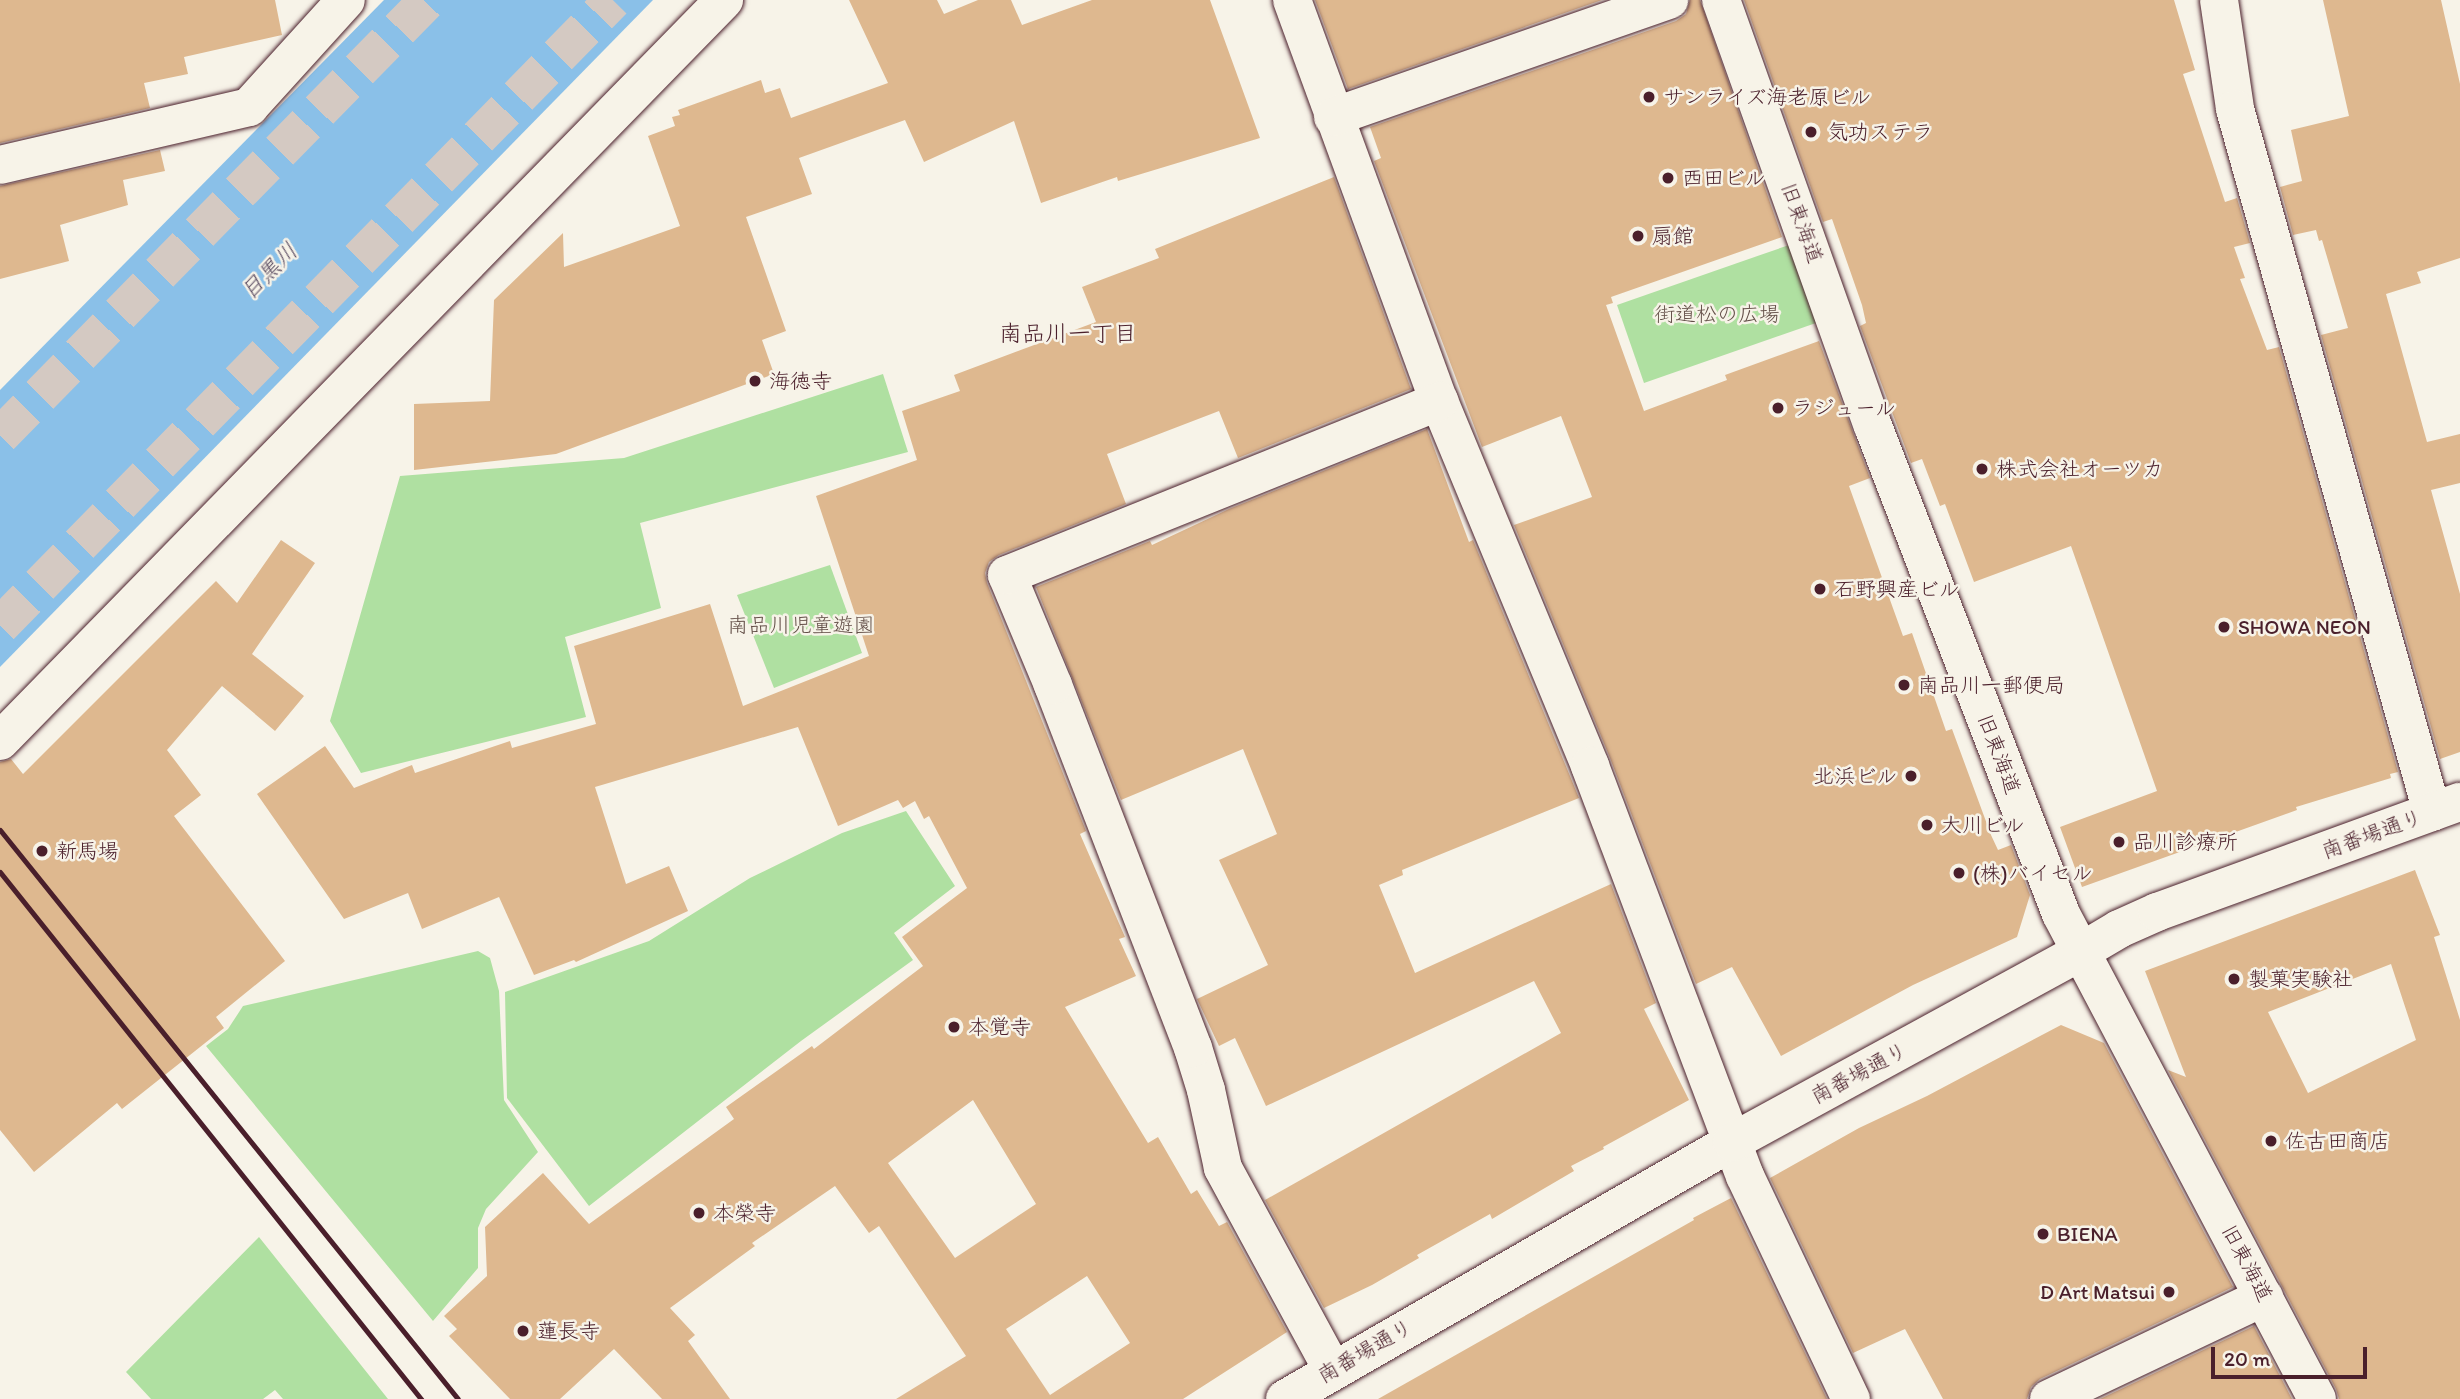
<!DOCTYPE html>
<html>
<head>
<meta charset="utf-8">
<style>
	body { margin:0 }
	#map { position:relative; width:2460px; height:1399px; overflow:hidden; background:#f7f3e8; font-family:Itim,"Klee One",sans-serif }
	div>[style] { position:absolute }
	.green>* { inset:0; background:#afe0a1 }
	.water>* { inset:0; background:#8ac0e8 }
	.building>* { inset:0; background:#deb88f }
	.motorway-tunnel>* { height:38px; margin-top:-19px; transform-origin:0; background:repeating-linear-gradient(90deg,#d4c9c2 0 38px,transparent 0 57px) }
	.roads { filter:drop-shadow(0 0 2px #4a1f2b) drop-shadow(0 0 2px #4a1f2b) }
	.minor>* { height:38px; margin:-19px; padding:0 19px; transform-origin:19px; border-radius:19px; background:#f7f3e8 }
	.tertiary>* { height:38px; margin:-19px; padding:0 19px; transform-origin:19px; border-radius:19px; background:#f7f3e8 }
	.rail>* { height:5px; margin:-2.5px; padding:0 2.5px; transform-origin:2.5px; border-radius:2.5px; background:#4a1f2b }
	.dots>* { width:19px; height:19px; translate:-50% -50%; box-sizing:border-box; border:4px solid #f7f3e8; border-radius:50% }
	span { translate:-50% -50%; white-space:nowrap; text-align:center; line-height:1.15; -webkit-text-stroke:5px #f7f3e8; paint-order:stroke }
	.poi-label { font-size:21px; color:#4a1f2b }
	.left { translate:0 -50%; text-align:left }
	.right { translate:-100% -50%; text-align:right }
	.street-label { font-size:21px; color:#4a1f2b }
	.park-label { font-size:21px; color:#634f48 }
	.water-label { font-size:23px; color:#5d4f64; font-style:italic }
	.neighbourhood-label { font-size:23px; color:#4a1f2b }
	.scale { position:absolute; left:2211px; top:1347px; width:156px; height:32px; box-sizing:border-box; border:4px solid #4a1f2b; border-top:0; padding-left:9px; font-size:21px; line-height:24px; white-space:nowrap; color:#4a1f2b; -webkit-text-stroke:5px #f7f3e8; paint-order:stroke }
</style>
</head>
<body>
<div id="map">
	<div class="green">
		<div style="clip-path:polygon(1789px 245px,1816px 323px,1644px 383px,1617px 305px)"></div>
		<div style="clip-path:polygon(883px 374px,908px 452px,640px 523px,661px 608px,565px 637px,586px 717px,361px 773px,330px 721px,400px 476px,624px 458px)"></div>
		<div style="clip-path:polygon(830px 565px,862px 653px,774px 688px,737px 595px)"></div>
		<div style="clip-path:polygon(906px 811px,955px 886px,894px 933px,913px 960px,801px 1041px,589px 1206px,507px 1098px,505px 992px,649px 941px,750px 878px,842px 833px)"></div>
		<div style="clip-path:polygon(478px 951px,490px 958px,499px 991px,504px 1100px,538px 1152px,486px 1209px,478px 1228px,478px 1268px,433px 1321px,206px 1046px,228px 1029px,243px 1006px)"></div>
		<div style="clip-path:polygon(259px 1237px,388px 1399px,283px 1399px,275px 1390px,263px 1399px,151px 1399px,126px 1372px)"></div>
	</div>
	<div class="water">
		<div style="clip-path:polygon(384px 0,653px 0,0 667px,0 390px)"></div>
	</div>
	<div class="building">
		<div style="clip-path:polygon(0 0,275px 0,282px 35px,184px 57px,188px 74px,144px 83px,150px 108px,0 143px)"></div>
		<div style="clip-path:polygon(849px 0,937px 0,944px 14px,978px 0,1011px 0,1022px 25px,1092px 0,1210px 0,1260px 138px,1118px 181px,1117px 177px,1041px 203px,1014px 121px,924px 162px,905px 120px,799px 158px,812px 194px,746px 217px,786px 331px,762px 340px,774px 374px,556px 454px,414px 470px,414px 404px,490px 401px,494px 300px,563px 233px,564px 267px,680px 226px,648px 136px,675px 126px,672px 117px,680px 115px,678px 110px,761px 80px,765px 93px,780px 88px,791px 118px,888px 83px)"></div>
		<div style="clip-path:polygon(1315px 0,1602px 0,1348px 89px)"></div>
		<div style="clip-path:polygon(1690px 0,1700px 0,1782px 237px,1611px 297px,1613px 303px,1606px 305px,1644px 411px,1727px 380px,1725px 375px,1819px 341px,1870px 478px,1849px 486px,1903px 636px,1912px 633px,1946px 731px,1952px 729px,1991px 835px,1998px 850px,2011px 845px,2030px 895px,2017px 937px,1913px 985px,1781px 1056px,1732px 967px,1696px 984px,1610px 758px,1514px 525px,1592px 497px,1561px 416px,1482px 447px,1374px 161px,1381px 158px,1370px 127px,1676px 21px,1686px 14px)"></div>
		<div style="clip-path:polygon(1744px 0,2174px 0,2195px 70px,2183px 74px,2225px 202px,2237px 198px,2250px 243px,2234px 247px,2245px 278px,2240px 279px,2267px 350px,2279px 347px,2398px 772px,2390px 774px,2391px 778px,2296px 807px,2297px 810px,2082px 887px,2060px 827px,2157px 791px,2071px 546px,1974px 582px,1945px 504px,1940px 506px,1922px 459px,1911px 463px,1860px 326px,1866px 323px,1862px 305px,1832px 219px,1823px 222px)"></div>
		<div style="clip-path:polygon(2323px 0,2441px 0,2460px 84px,2460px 258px,2417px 272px,2421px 283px,2386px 294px,2427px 442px,2460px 434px,2460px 483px,2431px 490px,2460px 594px,2460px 752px,2440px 759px,2321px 335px,2348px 328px,2322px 240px,2319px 241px,2316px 230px,2293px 235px,2280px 187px,2302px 181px,2291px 130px,2349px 116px)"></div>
		<div style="clip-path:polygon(160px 150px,165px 171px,123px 180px,128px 205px,60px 225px,69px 261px,0 279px,0 186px)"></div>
		<div style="clip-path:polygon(evenodd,1334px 177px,1411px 389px,1238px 458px,1219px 411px,1107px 454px,1126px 504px,999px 555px,989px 562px,985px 573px,987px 583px,1086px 831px,1080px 834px,1125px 937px,1119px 939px,1136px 976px,1065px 1007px,1148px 1143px,1158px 1137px,1191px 1194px,1197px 1190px,1219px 1226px,1227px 1222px,1287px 1332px,1183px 1399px,896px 1399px,966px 1356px,879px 1226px,869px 1233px,835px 1186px,752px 1243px,755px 1246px,670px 1308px,695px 1335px,688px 1341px,730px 1399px,662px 1399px,614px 1349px,560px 1399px,510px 1399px,449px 1336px,457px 1329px,444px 1316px,487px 1276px,485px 1227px,543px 1173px,589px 1224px,734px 1119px,726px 1107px,812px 1046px,814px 1049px,923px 966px,902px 937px,967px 888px,929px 816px,924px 819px,915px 801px,903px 808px,898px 800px,838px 826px,798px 727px,595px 787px,626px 884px,669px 866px,688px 911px,576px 962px,574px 960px,534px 975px,499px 897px,422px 929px,408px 893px,344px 919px,257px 794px,325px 746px,354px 788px,412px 765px,415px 773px,510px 741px,512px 748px,596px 724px,574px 646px,710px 604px,743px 706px,869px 656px,816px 496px,917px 460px,902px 411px,960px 391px,954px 375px,1096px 322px,1082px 287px,1159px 258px,1155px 249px,1334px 177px,973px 1100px,1036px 1204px,955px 1258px,888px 1163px,973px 1100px,1334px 177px,1087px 1276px,1130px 1343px,1050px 1395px,1006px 1329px,1087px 1276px)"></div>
		<div style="clip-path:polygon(1427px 429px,1469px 542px,1473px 540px,1579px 798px,1402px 870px,1403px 875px,1379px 885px,1415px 973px,1611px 884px,1656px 1003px,1644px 1009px,1689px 1100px,1603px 1147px,1604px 1149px,1571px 1166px,1574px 1171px,1492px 1219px,1490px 1214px,1417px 1255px,1419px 1258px,1372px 1285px,1324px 1308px,1265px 1200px,1561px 1033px,1534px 981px,1266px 1106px,1235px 1038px,1219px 1046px,1197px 999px,1268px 965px,1219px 860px,1277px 834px,1243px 749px,1121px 800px,1036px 587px,1150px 541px,1152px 545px,1229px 509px)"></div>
		<div style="clip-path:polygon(281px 540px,315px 563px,252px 654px,304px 696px,275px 731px,222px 686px,167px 750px,201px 795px,174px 816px,285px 961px,216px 1017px,224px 1028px,122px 1109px,117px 1103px,34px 1172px,0 1130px,0 762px,11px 759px,23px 774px,216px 581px,237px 603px)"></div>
		<div style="clip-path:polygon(evenodd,2415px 870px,2440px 935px,2434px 937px,2460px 1020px,2460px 1399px,2339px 1399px,2336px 1389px,2168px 1070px,2186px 1077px,2145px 971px,2415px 870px,2391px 964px,2416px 1040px,2308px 1093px,2268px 1012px,2391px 964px)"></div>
		<div style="clip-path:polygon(2061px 1025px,2104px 1043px,2233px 1287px,2040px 1379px,2031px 1387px,2027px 1399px,1943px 1399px,1905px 1329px,1853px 1353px,1770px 1178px,1859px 1128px,1927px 1096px)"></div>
		<div style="clip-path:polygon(1731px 1198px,1827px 1399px,1378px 1399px,1694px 1220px,1693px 1218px)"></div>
		<div style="clip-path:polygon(2254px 1326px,2292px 1399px,2100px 1399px)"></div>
	</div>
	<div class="motorway-tunnel">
		<div style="left:0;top:436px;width:611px;rotate:-45.53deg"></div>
		<div style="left:0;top:626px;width:876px;rotate:-45.6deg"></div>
	</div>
	<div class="roads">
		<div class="minor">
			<div style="left:1292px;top:0;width:427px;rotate:69.9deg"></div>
			<div style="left:1439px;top:401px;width:395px;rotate:67.5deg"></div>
			<div style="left:1590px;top:766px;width:438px;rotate:69.3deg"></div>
			<div style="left:1745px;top:1176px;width:247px;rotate:64.6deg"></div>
			<div style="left:2219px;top:0;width:110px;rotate:81.6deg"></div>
			<div style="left:2235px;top:109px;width:730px;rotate:74.35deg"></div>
			<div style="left:1333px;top:117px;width:356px;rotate:-19.2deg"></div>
			<div style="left:0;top:165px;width:256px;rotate:-13.1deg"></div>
			<div style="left:249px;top:107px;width:144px;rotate:-47.8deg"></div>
			<div style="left:1332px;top:1369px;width:229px;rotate:-118.5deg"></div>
			<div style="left:1223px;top:1168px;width:80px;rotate:-102.3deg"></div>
			<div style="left:1206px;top:1090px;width:44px;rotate:-107.2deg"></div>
			<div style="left:1193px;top:1048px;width:389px;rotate:-111.1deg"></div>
			<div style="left:1053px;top:685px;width:119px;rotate:-112.7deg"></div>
			<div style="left:1007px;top:575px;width:466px;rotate:-21.9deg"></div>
			<div style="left:1285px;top:1399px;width:516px;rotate:-29.9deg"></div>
			<div style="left:1732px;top:1142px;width:399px;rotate:-28.6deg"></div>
			<div style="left:2049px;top:1399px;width:238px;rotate:-25.4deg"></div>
		</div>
		<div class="tertiary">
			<div style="left:1721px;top:0;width:452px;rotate:70.4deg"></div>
			<div style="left:1873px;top:426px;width:523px;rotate:68.93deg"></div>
			<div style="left:2061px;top:914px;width:548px;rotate:62.17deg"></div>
			<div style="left:0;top:741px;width:1036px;rotate:-45.66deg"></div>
			<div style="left:2082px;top:951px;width:43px;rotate:-30.7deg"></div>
			<div style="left:2119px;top:929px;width:42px;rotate:-24.1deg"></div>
			<div style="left:2157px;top:912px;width:322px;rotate:-20deg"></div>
		</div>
	</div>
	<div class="rail">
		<div style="left:0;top:830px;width:730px;rotate:51.17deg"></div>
		<div style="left:0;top:872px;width:675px;rotate:51.38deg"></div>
	</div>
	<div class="dots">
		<div style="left:1649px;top:97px;background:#4a1f2b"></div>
		<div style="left:1811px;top:132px;background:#4a1f2b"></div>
		<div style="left:1668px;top:178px;background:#4a1f2b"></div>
		<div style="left:1638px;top:236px;background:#4a1f2b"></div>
		<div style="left:755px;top:381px;background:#4a1f2b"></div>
		<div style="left:1778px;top:408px;background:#4a1f2b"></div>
		<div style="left:1982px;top:469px;background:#4a1f2b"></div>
		<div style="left:1820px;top:589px;background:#4a1f2b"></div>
		<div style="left:2224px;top:627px;background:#4a1f2b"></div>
		<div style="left:1904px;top:685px;background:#4a1f2b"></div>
		<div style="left:1911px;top:776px;background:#4a1f2b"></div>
		<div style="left:1927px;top:825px;background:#4a1f2b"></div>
		<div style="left:2119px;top:842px;background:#4a1f2b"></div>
		<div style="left:42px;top:851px;background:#4a1f2b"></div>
		<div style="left:1959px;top:873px;background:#4a1f2b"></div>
		<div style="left:2234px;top:979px;background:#4a1f2b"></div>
		<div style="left:954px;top:1027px;background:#4a1f2b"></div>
		<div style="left:2271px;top:1141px;background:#4a1f2b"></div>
		<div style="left:699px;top:1213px;background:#4a1f2b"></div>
		<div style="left:2043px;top:1234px;background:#4a1f2b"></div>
		<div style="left:2169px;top:1292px;background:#4a1f2b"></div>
		<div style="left:523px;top:1331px;background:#4a1f2b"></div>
	</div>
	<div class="poi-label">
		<span class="left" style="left:1663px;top:97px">サンライズ海老原ビル</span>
		<span class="left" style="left:1827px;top:132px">気功ステラ</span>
		<span class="left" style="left:1682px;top:178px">西田ビル</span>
		<span class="left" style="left:1652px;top:236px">扇館</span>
		<span class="left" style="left:769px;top:381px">海徳寺</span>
		<span class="left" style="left:1792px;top:408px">ラジュール</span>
		<span class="left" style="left:1996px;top:469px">株式会社オーツカ</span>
		<span class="left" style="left:1834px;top:589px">石野興産ビル</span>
		<span class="left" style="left:2238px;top:627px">SHOWA NEON</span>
		<span class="left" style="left:1918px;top:685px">南品川一郵便局</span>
		<span class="right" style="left:1897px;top:776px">北浜ビル</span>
		<span class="left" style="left:1941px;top:825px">大川ビル</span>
		<span class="left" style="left:2133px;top:842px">品川診療所</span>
		<span class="left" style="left:56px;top:851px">新馬場</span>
		<span class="left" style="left:1973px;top:873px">(株)バイセル</span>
		<span class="left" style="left:2248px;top:979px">製菓実験社</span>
		<span class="left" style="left:968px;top:1027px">本覚寺</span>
		<span class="left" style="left:2285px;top:1141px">佐古田商店</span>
		<span class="left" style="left:713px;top:1213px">本榮寺</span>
		<span class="left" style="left:2057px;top:1234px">BIENA</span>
		<span class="right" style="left:2155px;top:1292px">D Art Matsui</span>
		<span class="left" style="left:537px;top:1331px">蓮長寺</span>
	</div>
	<div class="street-label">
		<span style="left:1802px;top:223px;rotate:70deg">旧東海道</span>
		<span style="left:1999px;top:754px;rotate:69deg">旧東海道</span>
		<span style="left:2372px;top:834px;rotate:-20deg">南番場通り</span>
		<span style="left:1859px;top:1073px;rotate:-28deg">南番場通り</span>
		<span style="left:2247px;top:1263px;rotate:62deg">旧東海道</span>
		<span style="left:1365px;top:1351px;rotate:-30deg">南番場通り</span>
	</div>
	<div class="park-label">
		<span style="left:1717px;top:314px">街道松の広場</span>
		<span style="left:801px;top:625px">南品川児童遊園</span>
	</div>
	<div class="water-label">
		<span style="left:269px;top:271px;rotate:-45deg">目黒川</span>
	</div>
	<div class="neighbourhood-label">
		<span style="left:1068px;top:333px">南品川一丁目</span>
	</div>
	<div class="scale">20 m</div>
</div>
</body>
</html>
